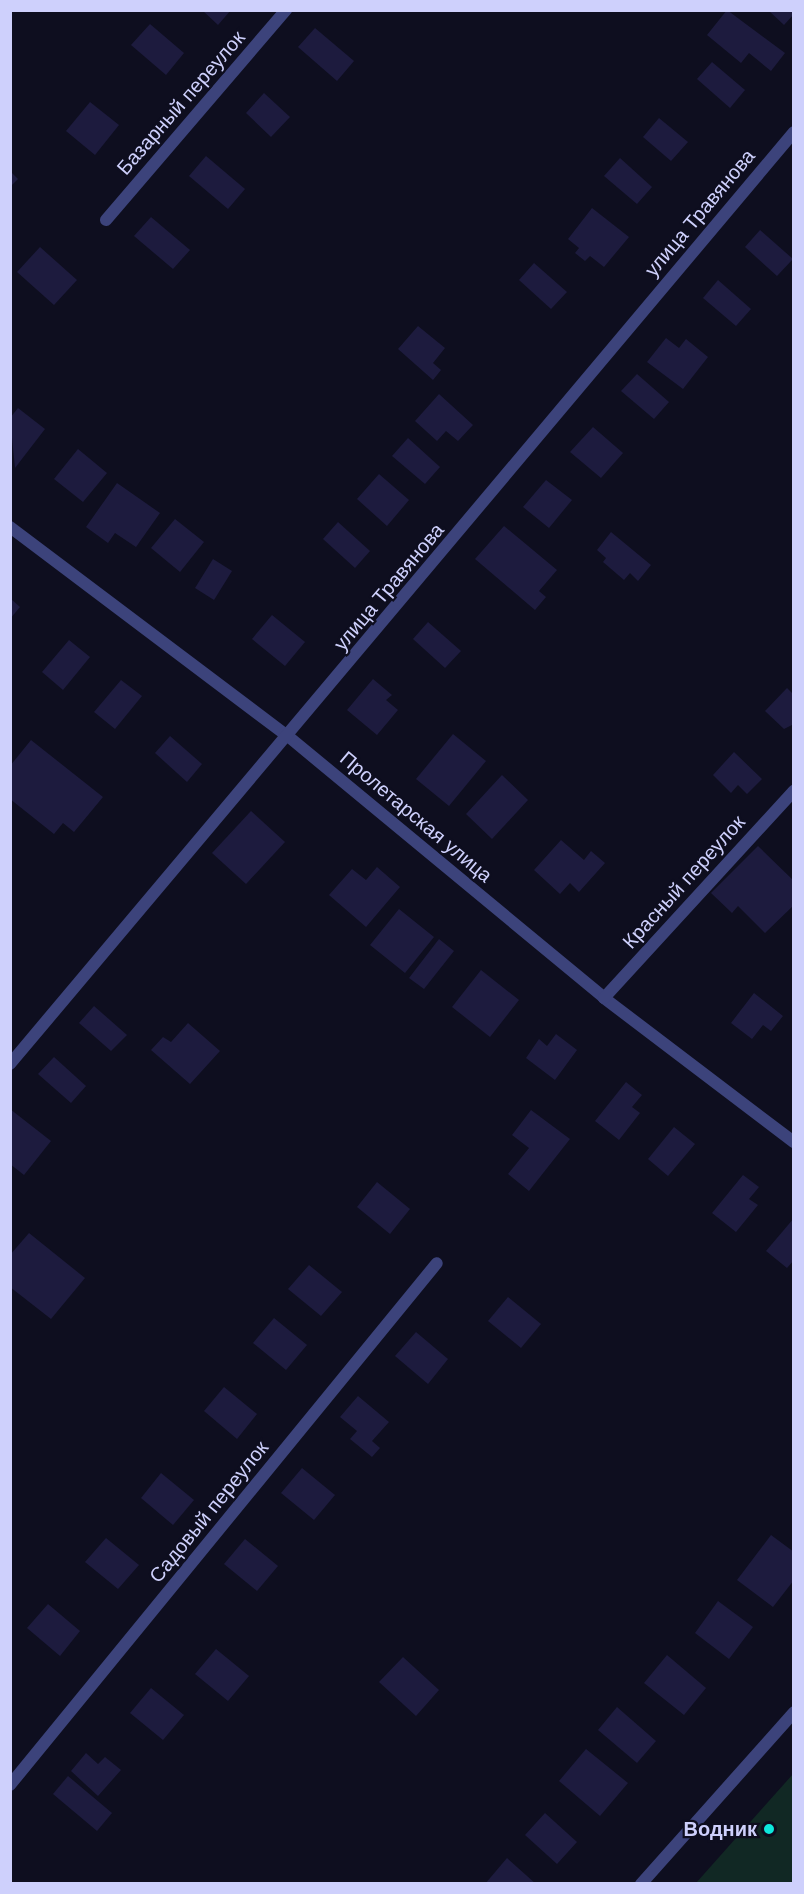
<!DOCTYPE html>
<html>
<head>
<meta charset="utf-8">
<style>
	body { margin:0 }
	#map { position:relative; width:804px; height:1894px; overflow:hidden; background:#0e0e1f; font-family:Helvetica,sans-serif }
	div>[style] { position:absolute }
	.green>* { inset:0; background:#112824 }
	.building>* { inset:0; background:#1d1b3e }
	.minor>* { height:12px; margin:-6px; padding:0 6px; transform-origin:6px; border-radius:6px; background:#3c437b }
	.tertiary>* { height:12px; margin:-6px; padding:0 6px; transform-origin:6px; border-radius:6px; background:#3c437b }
	.dots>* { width:16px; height:16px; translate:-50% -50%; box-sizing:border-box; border:3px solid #0e0e1f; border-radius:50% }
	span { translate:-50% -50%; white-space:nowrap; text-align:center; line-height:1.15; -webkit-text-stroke:4.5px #0e0e1f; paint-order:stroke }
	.street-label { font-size:20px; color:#ced0fc }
	.poi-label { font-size:20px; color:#ced0fc; font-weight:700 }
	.right { translate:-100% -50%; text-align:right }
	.frame { position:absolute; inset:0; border:12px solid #ced0fc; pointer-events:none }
</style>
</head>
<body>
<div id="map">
	<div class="green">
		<div style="clip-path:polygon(793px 1774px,793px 1883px,696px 1883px)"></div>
	</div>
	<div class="building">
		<div style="clip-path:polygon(202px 10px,231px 10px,218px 25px)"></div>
		<div style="clip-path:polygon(727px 10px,785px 53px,771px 71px,749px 53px,741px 63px,707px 35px)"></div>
		<div style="clip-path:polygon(768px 10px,794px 10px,794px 14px,784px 25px)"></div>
		<div style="clip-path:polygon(150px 24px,184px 53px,166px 75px,131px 45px)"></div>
		<div style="clip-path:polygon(315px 28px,354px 61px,337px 81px,298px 47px)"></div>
		<div style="clip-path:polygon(712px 62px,745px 90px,730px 108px,697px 79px)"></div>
		<div style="clip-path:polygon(264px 93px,290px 117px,271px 137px,246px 113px)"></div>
		<div style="clip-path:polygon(90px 102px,119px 125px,95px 155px,66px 131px)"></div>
		<div style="clip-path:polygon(659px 118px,688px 142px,671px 161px,643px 137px)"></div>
		<div style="clip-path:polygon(206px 156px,245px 189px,228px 209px,189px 176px)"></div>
		<div style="clip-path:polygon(620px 158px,652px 187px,637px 204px,604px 176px)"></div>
		<div style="clip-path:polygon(10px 171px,18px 179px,10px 187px)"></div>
		<div style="clip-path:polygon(592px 208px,629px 237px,604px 267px,590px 256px,585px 261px,575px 253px,579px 248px,568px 239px)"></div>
		<div style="clip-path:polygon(151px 217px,190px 250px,173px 269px,134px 236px)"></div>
		<div style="clip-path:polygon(760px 230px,793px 259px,777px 276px,745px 247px)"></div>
		<div style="clip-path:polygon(40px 247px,77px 280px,54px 305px,17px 272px)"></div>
		<div style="clip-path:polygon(534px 263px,567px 292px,551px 309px,519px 280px)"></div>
		<div style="clip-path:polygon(718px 280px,751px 309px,736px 326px,703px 298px)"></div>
		<div style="clip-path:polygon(418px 326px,445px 348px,433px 363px,441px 370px,433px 380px,398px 349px)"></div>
		<div style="clip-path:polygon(666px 338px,679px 348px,686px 339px,708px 357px,683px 389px,647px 362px)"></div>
		<div style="clip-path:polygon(637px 374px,669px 402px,654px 419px,621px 391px)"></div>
		<div style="clip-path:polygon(439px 394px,473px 425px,458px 441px,446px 431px,437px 441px,415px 421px)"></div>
		<div style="clip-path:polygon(18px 408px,45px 429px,15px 468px,10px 418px)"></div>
		<div style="clip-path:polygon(593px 427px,623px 453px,601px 478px,570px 452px)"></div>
		<div style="clip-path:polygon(408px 438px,440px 467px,425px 484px,392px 456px)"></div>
		<div style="clip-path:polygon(78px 449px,107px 473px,83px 502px,54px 479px)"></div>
		<div style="clip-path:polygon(379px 474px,409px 500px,387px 526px,357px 499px)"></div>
		<div style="clip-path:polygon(546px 480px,572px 500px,549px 528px,523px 507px)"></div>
		<div style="clip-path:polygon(117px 483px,160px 513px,136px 547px,115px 533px,108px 543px,86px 527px)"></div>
		<div style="clip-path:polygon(175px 519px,204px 542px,180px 572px,151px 548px)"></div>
		<div style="clip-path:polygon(338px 522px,370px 551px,355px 568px,323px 539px)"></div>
		<div style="clip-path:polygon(504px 526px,557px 570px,539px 591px,546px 597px,535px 610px,475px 559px)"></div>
		<div style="clip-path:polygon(611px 532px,651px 565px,638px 581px,630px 573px,624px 580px,603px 562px,606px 558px,597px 550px)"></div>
		<div style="clip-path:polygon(213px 559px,232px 571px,214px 600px,195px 588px)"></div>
		<div style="clip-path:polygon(10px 598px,20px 607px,10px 619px)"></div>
		<div style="clip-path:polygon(272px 615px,305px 642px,285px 666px,252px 639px)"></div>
		<div style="clip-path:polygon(428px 622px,461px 651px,445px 668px,413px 639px)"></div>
		<div style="clip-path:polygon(69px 640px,90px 657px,63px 690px,42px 672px)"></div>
		<div style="clip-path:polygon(373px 679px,392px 695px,386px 700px,398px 710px,377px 735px,347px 710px)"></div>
		<div style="clip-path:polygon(121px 680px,142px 696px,115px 729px,94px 712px)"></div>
		<div style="clip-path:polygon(787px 688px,794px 695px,794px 724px,784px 729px,765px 711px)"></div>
		<div style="clip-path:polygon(453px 734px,486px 761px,449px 806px,416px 779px)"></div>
		<div style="clip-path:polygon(170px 736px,202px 764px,187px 782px,155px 753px)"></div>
		<div style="clip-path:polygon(31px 740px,103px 797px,74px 832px,63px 823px,54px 834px,10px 799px,10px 766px)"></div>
		<div style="clip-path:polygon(734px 752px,762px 779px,747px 794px,738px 785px,731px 793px,713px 775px)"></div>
		<div style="clip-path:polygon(502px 775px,528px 800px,492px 839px,466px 814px)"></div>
		<div style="clip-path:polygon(251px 811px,285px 842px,246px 884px,212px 853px)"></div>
		<div style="clip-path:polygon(561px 840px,584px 860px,591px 851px,605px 863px,579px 892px,570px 883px,560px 894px,534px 870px)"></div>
		<div style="clip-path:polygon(758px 846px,794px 881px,794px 905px,765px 933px,738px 906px,732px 913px,711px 893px)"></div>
		<div style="clip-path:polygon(377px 867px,400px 887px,366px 927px,329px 895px,352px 869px,366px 880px)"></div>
		<div style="clip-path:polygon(399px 909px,434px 937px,405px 973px,370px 945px)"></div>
		<div style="clip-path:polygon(439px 939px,454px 951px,424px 989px,409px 978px)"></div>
		<div style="clip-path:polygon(481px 970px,519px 1000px,490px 1037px,452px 1007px)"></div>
		<div style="clip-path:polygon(754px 993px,783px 1016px,771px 1031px,763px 1025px,752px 1039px,731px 1023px)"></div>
		<div style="clip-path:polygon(94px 1006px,127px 1035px,111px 1051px,79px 1023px)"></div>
		<div style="clip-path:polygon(188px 1023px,220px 1051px,190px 1084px,151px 1050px,163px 1037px,171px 1042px)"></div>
		<div style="clip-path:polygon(556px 1034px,577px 1050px,555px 1080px,526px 1058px,539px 1039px,547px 1046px)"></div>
		<div style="clip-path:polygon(54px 1057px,86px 1086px,71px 1103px,38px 1074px)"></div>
		<div style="clip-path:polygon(626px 1082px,642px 1095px,632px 1107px,640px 1113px,619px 1140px,595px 1121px)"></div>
		<div style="clip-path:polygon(10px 1109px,51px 1141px,24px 1175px,10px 1164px)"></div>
		<div style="clip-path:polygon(531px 1110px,570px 1139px,529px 1191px,508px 1174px,529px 1148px,512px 1135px)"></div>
		<div style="clip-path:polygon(674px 1127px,695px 1144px,668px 1176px,648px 1159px)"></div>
		<div style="clip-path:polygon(743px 1175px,759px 1187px,749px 1199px,758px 1205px,736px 1232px,712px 1213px)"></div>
		<div style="clip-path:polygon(377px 1182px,410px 1209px,390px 1234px,357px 1207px)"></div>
		<div style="clip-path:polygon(794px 1218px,794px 1260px,787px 1268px,766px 1251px)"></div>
		<div style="clip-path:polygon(29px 1233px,85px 1278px,51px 1319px,10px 1287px,10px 1255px)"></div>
		<div style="clip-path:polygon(309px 1265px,342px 1292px,321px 1316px,288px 1289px)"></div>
		<div style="clip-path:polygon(508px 1297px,541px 1324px,521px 1348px,488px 1321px)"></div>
		<div style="clip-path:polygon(274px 1318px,307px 1345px,286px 1370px,253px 1343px)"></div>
		<div style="clip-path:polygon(416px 1332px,448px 1359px,428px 1384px,395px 1356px)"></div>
		<div style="clip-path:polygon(224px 1387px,257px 1414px,237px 1439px,204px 1411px)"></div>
		<div style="clip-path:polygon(358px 1396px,389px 1422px,372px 1441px,380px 1448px,372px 1457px,350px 1439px,357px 1431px,340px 1417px)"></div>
		<div style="clip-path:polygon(302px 1468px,335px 1495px,314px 1520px,281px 1493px)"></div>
		<div style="clip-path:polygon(161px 1473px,194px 1500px,173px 1525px,141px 1498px)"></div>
		<div style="clip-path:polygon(771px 1535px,794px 1552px,794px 1580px,773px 1607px,737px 1580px)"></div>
		<div style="clip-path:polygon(106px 1538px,139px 1565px,118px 1589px,85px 1562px)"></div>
		<div style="clip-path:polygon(245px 1539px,278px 1566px,257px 1591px,224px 1564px)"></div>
		<div style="clip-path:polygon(718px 1601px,753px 1627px,729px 1659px,695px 1633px)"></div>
		<div style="clip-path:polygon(48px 1604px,80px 1631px,60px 1656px,27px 1628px)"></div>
		<div style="clip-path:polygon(216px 1649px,249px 1676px,228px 1701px,195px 1674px)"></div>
		<div style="clip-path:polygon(667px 1655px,706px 1688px,684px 1715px,644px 1683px)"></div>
		<div style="clip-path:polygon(403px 1657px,439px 1690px,416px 1716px,379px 1682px)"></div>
		<div style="clip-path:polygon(151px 1688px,184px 1715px,163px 1740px,130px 1713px)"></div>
		<div style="clip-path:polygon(617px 1707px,656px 1741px,637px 1763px,598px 1730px)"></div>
		<div style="clip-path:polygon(586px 1749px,628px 1783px,600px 1816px,559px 1781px)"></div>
		<div style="clip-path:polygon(86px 1753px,98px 1764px,105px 1757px,121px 1770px,98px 1796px,71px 1771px)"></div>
		<div style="clip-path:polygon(68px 1776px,112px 1813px,97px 1831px,53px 1794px)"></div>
		<div style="clip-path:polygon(545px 1813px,577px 1842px,557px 1864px,525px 1835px)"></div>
		<div style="clip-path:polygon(507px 1858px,536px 1884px,485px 1884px)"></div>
	</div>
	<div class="minor">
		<div style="left:106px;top:220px;width:277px;rotate:-49.4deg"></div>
		<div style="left:10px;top:527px;width:349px;rotate:37deg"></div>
		<div style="left:289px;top:737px;width:409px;rotate:39.6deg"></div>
		<div style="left:604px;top:998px;width:238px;rotate:37.2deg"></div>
		<div style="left:604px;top:998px;width:281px;rotate:-47.5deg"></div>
		<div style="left:10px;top:1064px;width:1218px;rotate:-49.93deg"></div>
		<div style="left:10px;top:1785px;width:674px;rotate:-50.72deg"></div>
	</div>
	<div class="tertiary">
		<div style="left:641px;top:1884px;width:230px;rotate:-48.3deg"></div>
	</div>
	<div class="dots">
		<div style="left:769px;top:1829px;background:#0ee8dc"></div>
	</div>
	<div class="street-label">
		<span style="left:181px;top:103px;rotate:-49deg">Базарный переулок</span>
		<span style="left:700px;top:213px;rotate:-50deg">улица Травянова</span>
		<span style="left:389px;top:587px;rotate:-50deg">улица Травянова</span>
		<span style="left:416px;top:817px;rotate:40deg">Пролетарская улица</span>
		<span style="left:684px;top:882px;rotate:-48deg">Красный переулок</span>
		<span style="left:209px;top:1512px;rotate:-51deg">Садовый переулок</span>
	</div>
	<div class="poi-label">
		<span class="right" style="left:757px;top:1829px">Водник</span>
	</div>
	<div class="frame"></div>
</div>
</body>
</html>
